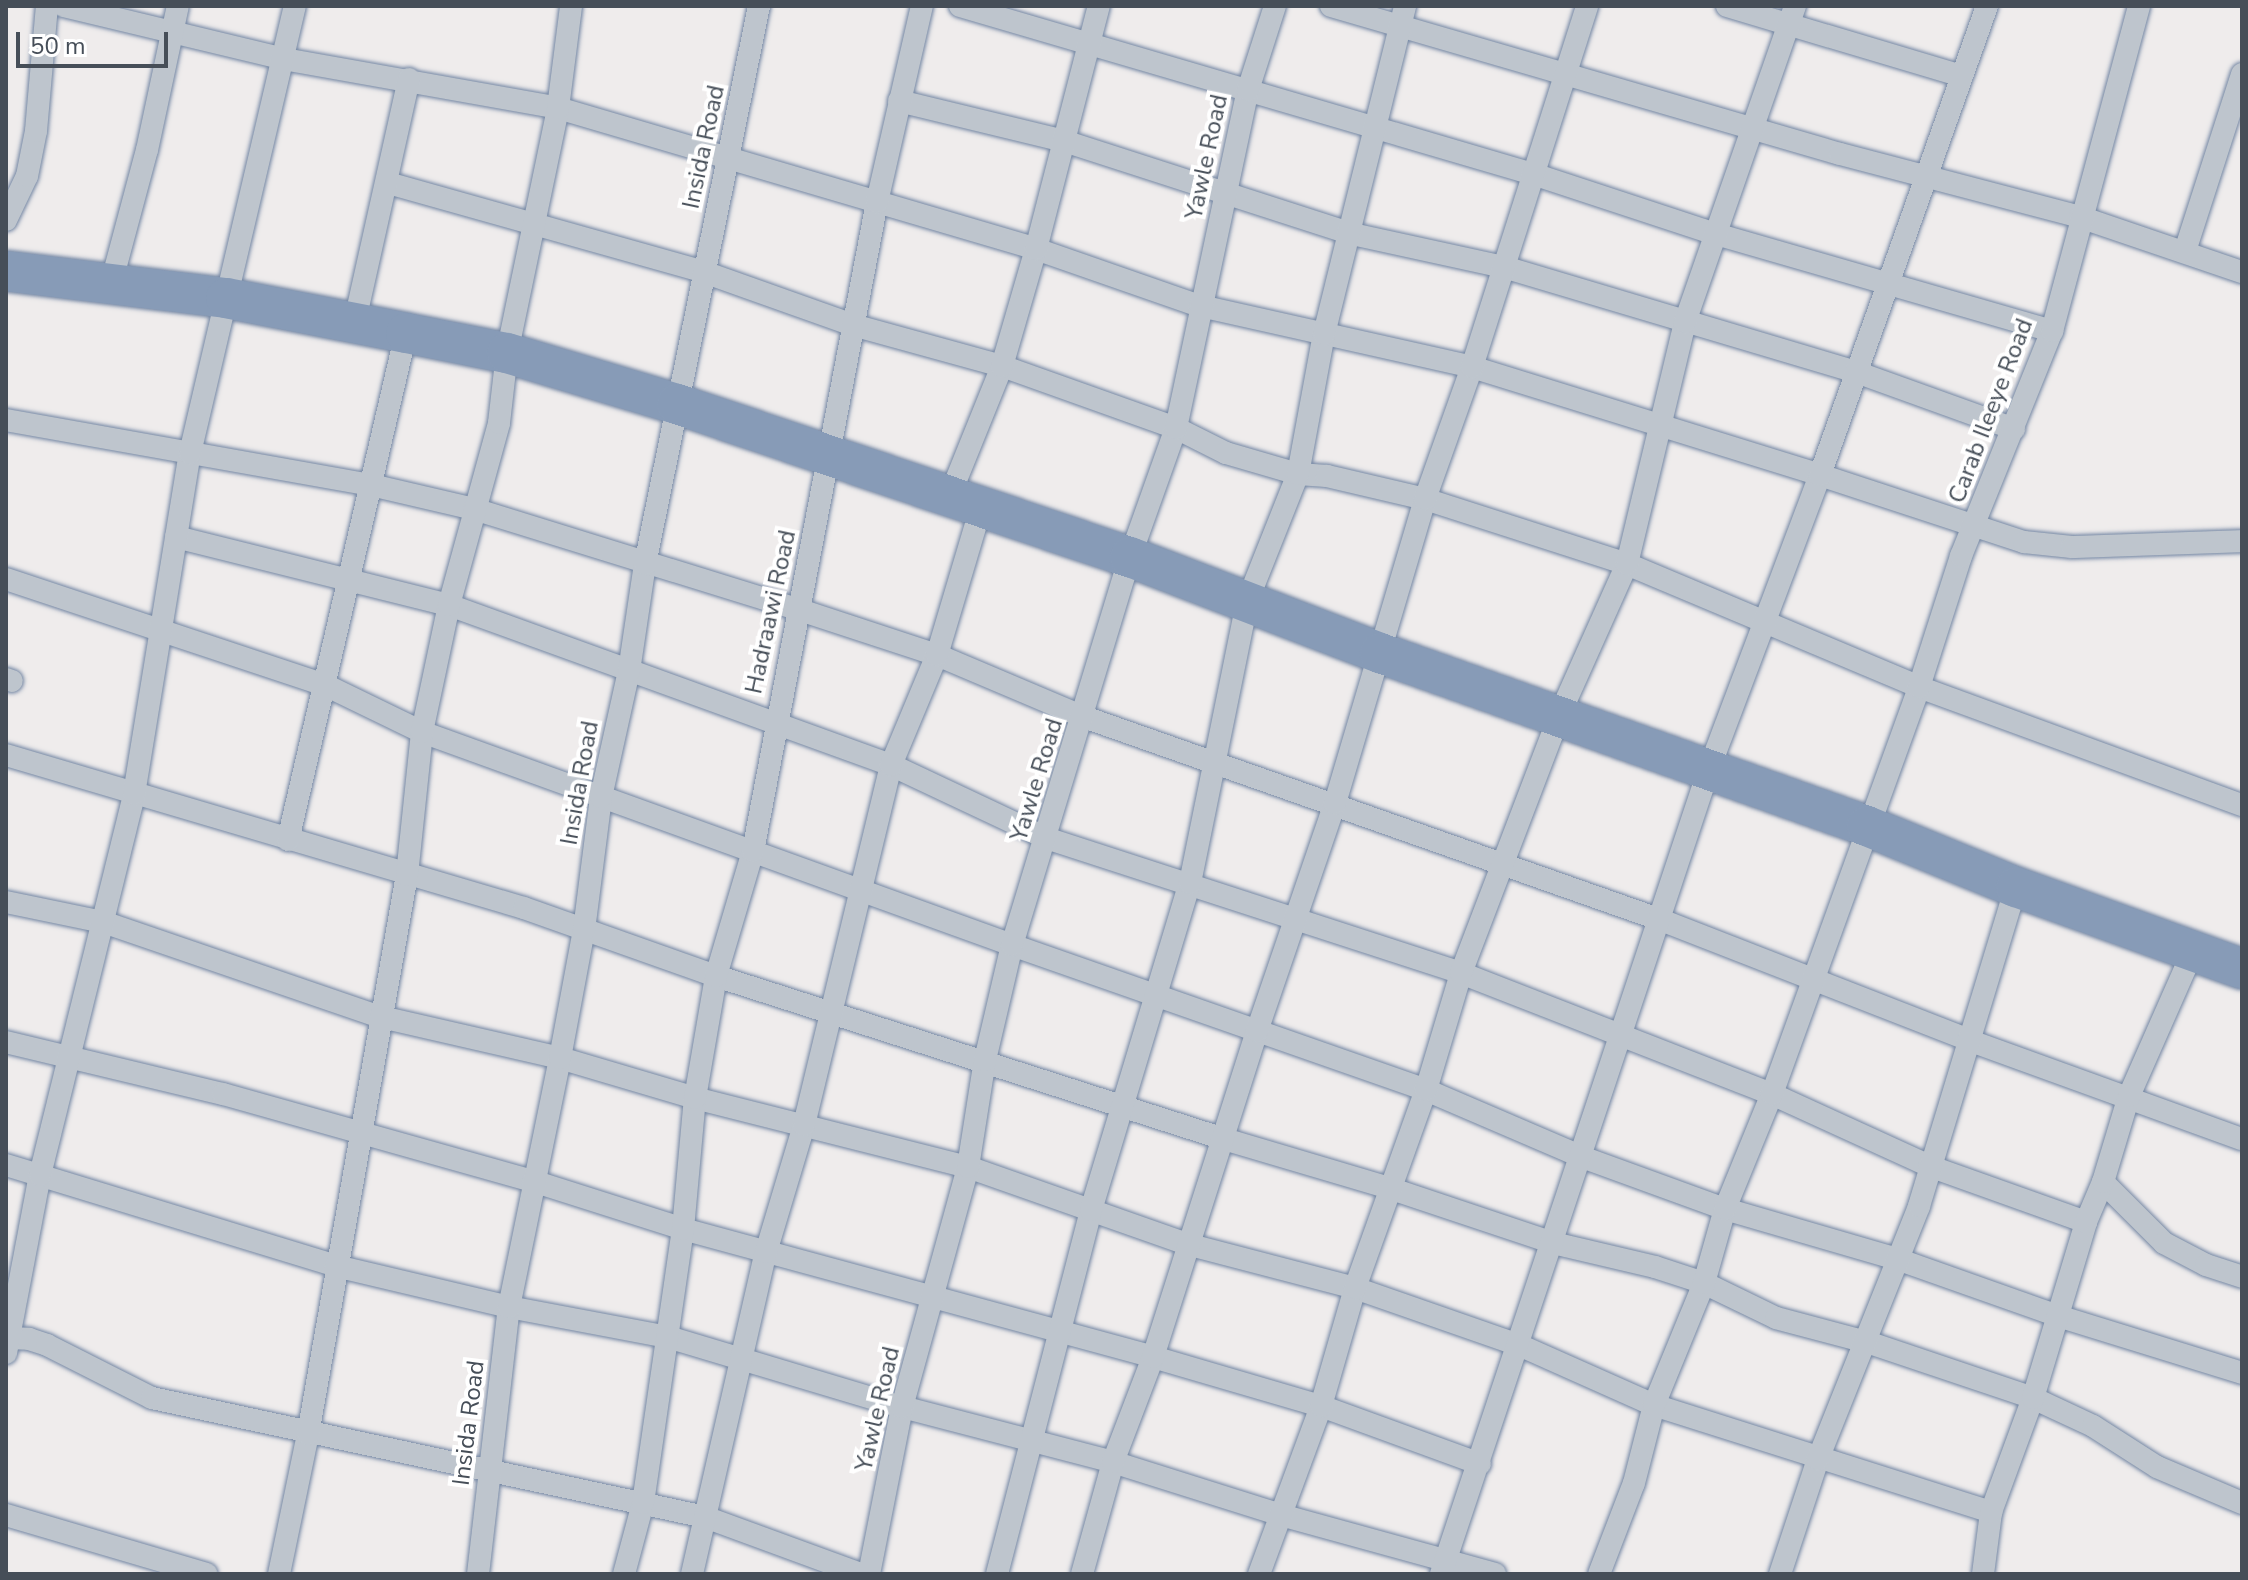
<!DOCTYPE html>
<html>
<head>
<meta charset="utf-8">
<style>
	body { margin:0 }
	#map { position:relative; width:2248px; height:1580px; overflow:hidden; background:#efecec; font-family:"Nunito Sans",sans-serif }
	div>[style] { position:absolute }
	.roads { filter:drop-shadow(0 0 2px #7386a3) drop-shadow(0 0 2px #7386a3) }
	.street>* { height:22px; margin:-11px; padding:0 11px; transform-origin:11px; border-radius:11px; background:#bec5cd }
	.highway>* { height:40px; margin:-20px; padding:0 20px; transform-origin:20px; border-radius:20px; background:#879bb7 }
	span { translate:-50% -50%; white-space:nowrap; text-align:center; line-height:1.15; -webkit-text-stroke:8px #fff; paint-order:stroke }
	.street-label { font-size:24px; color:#464e58 }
	.frame { position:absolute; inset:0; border:8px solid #464e58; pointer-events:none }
	.scale { position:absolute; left:16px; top:32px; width:152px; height:36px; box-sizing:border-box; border:4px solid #464e58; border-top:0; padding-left:10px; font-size:24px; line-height:28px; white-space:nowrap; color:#464e58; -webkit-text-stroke:6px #fff; paint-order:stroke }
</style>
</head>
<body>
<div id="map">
	<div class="roads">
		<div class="street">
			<div style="left:64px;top:6px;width:226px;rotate:13.5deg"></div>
			<div style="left:284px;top:59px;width:278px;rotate:10.1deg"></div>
			<div style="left:558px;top:108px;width:498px;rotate:16.4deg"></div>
			<div style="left:1036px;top:249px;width:174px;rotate:19.2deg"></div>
			<div style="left:1200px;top:306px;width:279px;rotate:12.6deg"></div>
			<div style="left:1472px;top:367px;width:364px;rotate:17.2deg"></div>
			<div style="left:1820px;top:475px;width:215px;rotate:18.2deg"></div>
			<div style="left:2024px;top:542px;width:48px;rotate:5.9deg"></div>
			<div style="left:2072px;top:547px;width:170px;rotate:-2deg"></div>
			<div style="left:960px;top:6px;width:597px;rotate:16.34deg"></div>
			<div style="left:1533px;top:174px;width:193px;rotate:18.2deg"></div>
			<div style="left:1716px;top:234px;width:350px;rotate:16.1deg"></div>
			<div style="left:1331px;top:6px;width:530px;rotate:16.21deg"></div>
			<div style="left:1840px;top:154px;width:248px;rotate:14.7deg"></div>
			<div style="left:2080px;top:217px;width:171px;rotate:18.8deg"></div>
			<div style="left:1727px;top:6px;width:245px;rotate:16.6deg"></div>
			<div style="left:899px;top:101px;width:170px;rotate:13.6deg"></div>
			<div style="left:1064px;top:141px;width:299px;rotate:17.9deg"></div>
			<div style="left:1348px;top:233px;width:160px;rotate:12.3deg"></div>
			<div style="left:1504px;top:267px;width:367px;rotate:16.6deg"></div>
			<div style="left:1856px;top:372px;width:168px;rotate:19.8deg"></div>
			<div style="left:388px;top:183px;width:328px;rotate:15.7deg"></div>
			<div style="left:704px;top:272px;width:158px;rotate:19.6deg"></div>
			<div style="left:853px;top:325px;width:155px;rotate:15.4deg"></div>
			<div style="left:1002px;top:366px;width:185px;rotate:19.6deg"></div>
			<div style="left:1176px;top:428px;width:56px;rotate:26.6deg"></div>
			<div style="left:1226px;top:453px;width:75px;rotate:16.3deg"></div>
			<div style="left:1298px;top:474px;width:29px;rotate:4deg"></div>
			<div style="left:1327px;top:476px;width:101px;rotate:13.2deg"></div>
			<div style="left:1425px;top:499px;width:212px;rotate:17.8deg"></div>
			<div style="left:1627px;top:564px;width:317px;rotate:22.8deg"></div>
			<div style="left:1919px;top:687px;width:344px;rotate:20.1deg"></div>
			<div style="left:6px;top:220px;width:49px;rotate:-64.5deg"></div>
			<div style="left:27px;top:176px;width:46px;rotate:-78.7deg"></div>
			<div style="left:36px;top:131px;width:125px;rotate:-85deg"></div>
			<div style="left:2185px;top:251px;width:186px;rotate:-72.1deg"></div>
			<div style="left:111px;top:284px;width:139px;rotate:-75deg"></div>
			<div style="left:147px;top:150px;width:147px;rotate:-77.9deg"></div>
			<div style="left:354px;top:325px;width:252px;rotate:-77.4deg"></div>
			<div style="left:6px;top:420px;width:371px;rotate:10.1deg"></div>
			<div style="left:371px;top:485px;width:106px;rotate:13.1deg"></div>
			<div style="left:474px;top:509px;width:338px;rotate:17.2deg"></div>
			<div style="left:797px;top:609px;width:147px;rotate:18.2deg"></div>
			<div style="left:937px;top:655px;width:160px;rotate:22.9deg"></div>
			<div style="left:1084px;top:717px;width:612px;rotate:19.38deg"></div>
			<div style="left:1661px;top:920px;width:330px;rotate:21.3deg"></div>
			<div style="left:1968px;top:1040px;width:291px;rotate:19.9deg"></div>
			<div style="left:950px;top:495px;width:139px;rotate:-68deg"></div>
			<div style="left:1002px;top:366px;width:122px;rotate:-73.8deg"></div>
			<div style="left:1036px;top:249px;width:251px;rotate:-75.5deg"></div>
			<div style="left:176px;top:537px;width:281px;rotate:14deg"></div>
			<div style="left:449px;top:605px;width:470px;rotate:19.9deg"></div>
			<div style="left:891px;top:765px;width:171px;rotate:25.2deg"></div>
			<div style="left:1046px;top:838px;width:436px;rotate:18deg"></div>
			<div style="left:1461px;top:973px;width:334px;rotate:21.3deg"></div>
			<div style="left:1772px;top:1094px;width:173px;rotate:24.6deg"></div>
			<div style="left:1929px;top:1166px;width:167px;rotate:19.6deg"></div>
			<div style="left:6px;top:579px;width:336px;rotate:18.4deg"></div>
			<div style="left:325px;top:685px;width:108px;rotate:25.9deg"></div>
			<div style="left:422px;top:732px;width:627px;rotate:19.85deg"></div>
			<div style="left:1012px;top:945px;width:439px;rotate:19.3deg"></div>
			<div style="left:1426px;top:1090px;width:170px;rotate:23.2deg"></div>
			<div style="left:1582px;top:1157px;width:152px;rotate:20deg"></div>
			<div style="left:1725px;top:1209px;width:182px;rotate:16.2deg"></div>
			<div style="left:1900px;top:1260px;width:168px;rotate:19.5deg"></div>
			<div style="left:2058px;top:1316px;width:193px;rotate:17.2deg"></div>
			<div style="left:6px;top:679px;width:6px;rotate:18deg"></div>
			<div style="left:6px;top:755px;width:540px;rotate:16.46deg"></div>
			<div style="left:524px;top:908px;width:204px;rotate:19.5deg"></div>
			<div style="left:716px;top:976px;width:534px;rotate:17.79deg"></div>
			<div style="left:1224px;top:1139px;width:172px;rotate:16.5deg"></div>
			<div style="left:1389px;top:1188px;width:173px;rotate:18.5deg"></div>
			<div style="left:1553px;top:1243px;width:105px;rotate:13.2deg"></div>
			<div style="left:1655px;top:1267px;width:52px;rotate:18.1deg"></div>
			<div style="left:1704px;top:1283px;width:80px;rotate:25.9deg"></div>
			<div style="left:1776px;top:1318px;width:94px;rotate:14.8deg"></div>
			<div style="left:1867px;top:1342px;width:175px;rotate:18.6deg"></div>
			<div style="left:2033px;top:1398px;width:66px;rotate:25deg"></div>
			<div style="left:2093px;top:1426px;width:76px;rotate:32.6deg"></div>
			<div style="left:2157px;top:1467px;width:92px;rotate:23deg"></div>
			<div style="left:288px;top:840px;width:521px;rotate:-76.9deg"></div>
			<div style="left:6px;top:902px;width:99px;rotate:11.7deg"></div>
			<div style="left:103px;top:922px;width:294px;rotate:18.9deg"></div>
			<div style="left:381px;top:1017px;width:184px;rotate:12.9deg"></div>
			<div style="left:560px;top:1058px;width:141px;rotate:16.5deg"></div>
			<div style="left:695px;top:1098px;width:282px;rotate:14.2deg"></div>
			<div style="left:968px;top:1167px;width:235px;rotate:19.4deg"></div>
			<div style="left:1190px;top:1245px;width:171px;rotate:14.6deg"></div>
			<div style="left:1355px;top:1288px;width:174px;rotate:19.2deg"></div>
			<div style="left:1519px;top:1345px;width:148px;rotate:24deg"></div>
			<div style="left:1654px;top:1405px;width:354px;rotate:17.6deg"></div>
			<div style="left:6px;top:1042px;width:223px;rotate:13.5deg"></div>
			<div style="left:223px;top:1094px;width:322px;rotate:15.7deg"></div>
			<div style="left:533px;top:1181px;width:157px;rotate:17.7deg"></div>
			<div style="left:683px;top:1229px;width:487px;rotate:15.2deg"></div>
			<div style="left:1153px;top:1357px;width:175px;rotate:16.3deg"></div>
			<div style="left:1321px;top:1406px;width:169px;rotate:20deg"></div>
			<div style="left:6px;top:1165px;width:345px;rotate:17deg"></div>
			<div style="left:336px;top:1266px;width:178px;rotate:13.3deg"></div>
			<div style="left:509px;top:1307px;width:162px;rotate:10.7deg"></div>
			<div style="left:668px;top:1337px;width:244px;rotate:16.7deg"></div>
			<div style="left:902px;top:1407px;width:218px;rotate:14.6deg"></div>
			<div style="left:1113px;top:1462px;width:176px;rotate:17.5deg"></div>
			<div style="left:1281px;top:1515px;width:222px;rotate:15.4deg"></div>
			<div style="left:2103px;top:1182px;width:86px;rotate:45deg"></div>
			<div style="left:2164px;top:1243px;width:47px;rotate:27.6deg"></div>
			<div style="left:2206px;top:1265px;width:38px;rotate:18deg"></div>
			<div style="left:6px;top:1338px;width:23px;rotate:2deg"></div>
			<div style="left:29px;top:1339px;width:19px;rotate:18deg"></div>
			<div style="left:47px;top:1345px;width:118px;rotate:26.8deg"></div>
			<div style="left:152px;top:1398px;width:566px;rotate:12.14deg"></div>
			<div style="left:705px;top:1517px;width:166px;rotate:20.1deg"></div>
			<div style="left:6px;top:1353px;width:181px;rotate:-79.2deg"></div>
			<div style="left:40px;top:1175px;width:392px;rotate:-76.1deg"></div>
			<div style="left:134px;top:794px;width:346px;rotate:-80.7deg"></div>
			<div style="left:190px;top:453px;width:459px;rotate:-76.8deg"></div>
			<div style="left:6px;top:1515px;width:209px;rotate:16.4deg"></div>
			<div style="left:279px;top:1574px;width:143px;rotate:-78.3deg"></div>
			<div style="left:308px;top:1434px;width:568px;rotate:-79.96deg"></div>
			<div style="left:407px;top:875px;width:144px;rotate:-84deg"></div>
			<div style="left:422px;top:732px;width:130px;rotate:-78deg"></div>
			<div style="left:449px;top:605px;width:189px;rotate:-74.6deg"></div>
			<div style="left:499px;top:423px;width:70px;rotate:-83.5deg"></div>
			<div style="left:507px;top:353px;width:250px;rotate:-78.2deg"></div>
			<div style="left:558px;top:108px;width:103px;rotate:-82.7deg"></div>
			<div style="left:478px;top:1574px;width:269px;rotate:-83.4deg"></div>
			<div style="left:509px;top:1307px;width:254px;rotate:-78.4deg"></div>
			<div style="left:560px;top:1058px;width:130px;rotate:-79.4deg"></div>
			<div style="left:584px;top:930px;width:134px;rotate:-82.7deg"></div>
			<div style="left:601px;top:797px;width:129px;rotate:-77.5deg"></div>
			<div style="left:629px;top:671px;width:108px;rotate:-81.5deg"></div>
			<div style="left:645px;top:564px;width:570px;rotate:-78.45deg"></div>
			<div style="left:624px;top:1574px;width:73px;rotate:-75deg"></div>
			<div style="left:643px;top:1503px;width:277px;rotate:-81.7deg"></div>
			<div style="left:683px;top:1229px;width:132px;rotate:-84.8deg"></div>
			<div style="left:695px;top:1098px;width:124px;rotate:-80.2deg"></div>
			<div style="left:716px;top:976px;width:130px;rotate:-73.5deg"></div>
			<div style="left:753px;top:851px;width:661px;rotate:-79.18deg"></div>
			<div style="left:877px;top:202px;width:201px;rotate:-77.1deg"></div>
			<div style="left:692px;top:1574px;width:330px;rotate:-77.1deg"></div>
			<div style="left:766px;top:1252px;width:133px;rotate:-73.3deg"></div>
			<div style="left:804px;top:1125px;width:370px;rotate:-76.4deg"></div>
			<div style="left:891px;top:765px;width:119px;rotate:-67.3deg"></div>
			<div style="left:937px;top:655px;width:154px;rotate:-73.4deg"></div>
			<div style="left:869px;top:1574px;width:170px;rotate:-78.8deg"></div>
			<div style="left:902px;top:1407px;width:249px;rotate:-74.6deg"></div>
			<div style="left:968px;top:1167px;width:108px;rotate:-81deg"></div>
			<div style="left:985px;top:1060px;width:118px;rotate:-76.8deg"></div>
			<div style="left:1012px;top:945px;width:406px;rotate:-73.1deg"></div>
			<div style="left:1130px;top:557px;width:137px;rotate:-70.4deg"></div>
			<div style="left:1176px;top:428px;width:346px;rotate:-78deg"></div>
			<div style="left:1248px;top:90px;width:88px;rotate:-72.2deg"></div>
			<div style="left:997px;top:1574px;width:376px;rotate:-75.5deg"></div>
			<div style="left:1091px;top:1210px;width:342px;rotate:-73.2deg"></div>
			<div style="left:1190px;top:883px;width:287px;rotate:-78.5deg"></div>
			<div style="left:1247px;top:602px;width:138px;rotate:-68.3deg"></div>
			<div style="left:1298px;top:474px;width:142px;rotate:-79.5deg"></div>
			<div style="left:1324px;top:334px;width:338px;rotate:-76.1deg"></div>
			<div style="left:1082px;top:1574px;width:116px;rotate:-74.5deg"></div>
			<div style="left:1113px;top:1462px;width:112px;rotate:-69.1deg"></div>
			<div style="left:1153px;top:1357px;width:342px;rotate:-72.3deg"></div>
			<div style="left:1257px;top:1031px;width:241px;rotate:-71.1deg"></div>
			<div style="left:1335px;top:803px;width:317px;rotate:-73.5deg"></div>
			<div style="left:1425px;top:499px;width:140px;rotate:-70.4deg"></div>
			<div style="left:1472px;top:367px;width:379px;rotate:-72.3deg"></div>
			<div style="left:1259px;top:1574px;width:179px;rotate:-69.7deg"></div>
			<div style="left:1321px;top:1406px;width:123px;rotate:-73.9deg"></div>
			<div style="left:1355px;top:1288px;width:210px;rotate:-70.3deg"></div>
			<div style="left:1426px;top:1090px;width:122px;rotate:-73.3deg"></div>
			<div style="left:1461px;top:973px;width:275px;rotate:-69.1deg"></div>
			<div style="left:1559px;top:716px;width:167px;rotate:-65.9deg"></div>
			<div style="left:1627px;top:564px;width:249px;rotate:-76.5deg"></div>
			<div style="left:1685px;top:322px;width:335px;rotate:-70.8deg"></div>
			<div style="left:1441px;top:1574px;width:848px;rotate:-71.59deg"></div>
			<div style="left:1709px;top:769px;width:314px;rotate:-69.3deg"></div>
			<div style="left:1820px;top:475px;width:498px;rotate:-70.4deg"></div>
			<div style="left:1599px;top:1574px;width:97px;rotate:-69deg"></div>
			<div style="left:1634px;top:1483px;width:81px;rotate:-75.6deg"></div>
			<div style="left:1654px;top:1405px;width:132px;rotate:-67.7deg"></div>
			<div style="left:1704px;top:1283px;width:77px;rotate:-74.2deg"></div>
			<div style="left:1725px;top:1209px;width:124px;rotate:-67.8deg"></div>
			<div style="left:1772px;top:1094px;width:433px;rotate:-70.1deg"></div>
			<div style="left:1919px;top:687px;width:138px;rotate:-72.2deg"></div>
			<div style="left:1961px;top:556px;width:243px;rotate:-68deg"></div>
			<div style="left:2052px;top:331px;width:336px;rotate:-75deg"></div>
			<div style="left:1780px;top:1574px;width:121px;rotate:-71.7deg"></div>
			<div style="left:1818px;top:1459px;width:272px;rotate:-68.2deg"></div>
			<div style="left:1919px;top:1206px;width:333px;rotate:-73.1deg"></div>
			<div style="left:1983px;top:1574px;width:63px;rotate:-82.6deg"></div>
			<div style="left:1991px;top:1512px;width:121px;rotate:-69.8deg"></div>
			<div style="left:2033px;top:1398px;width:184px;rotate:-73.2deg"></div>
			<div style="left:2086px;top:1222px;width:43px;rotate:-67deg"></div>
			<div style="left:2103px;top:1182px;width:90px;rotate:-73.2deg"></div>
			<div style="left:2129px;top:1096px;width:158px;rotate:-66.2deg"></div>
		</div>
		<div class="highway">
			<div style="left:6px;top:271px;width:222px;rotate:7deg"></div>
			<div style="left:226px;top:298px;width:183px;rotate:11deg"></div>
			<div style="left:406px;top:333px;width:103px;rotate:11.2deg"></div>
			<div style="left:507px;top:353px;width:177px;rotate:16.7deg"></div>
			<div style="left:677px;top:404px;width:478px;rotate:18.7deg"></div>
			<div style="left:1130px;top:557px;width:268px;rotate:21deg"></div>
			<div style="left:1380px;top:653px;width:517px;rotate:19.56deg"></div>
			<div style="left:1867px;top:826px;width:161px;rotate:22.3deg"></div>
			<div style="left:2016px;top:887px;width:240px;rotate:19.9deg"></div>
		</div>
	</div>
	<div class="street-label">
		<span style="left:704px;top:147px;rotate:-78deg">Insida Road</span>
		<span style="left:1207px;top:157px;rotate:-78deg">Yawle Road</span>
		<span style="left:1991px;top:411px;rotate:-69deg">Carab Ileeye Road</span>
		<span style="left:771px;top:612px;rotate:-78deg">Hadraawi Road</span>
		<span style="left:1037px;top:780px;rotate:-73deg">Yawle Road</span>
		<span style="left:580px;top:783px;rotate:-80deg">Insida Road</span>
		<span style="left:878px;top:1409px;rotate:-77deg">Yawle Road</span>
		<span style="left:469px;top:1423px;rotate:-83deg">Insida Road</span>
	</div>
	<div class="frame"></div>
	<div class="scale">50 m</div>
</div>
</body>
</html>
